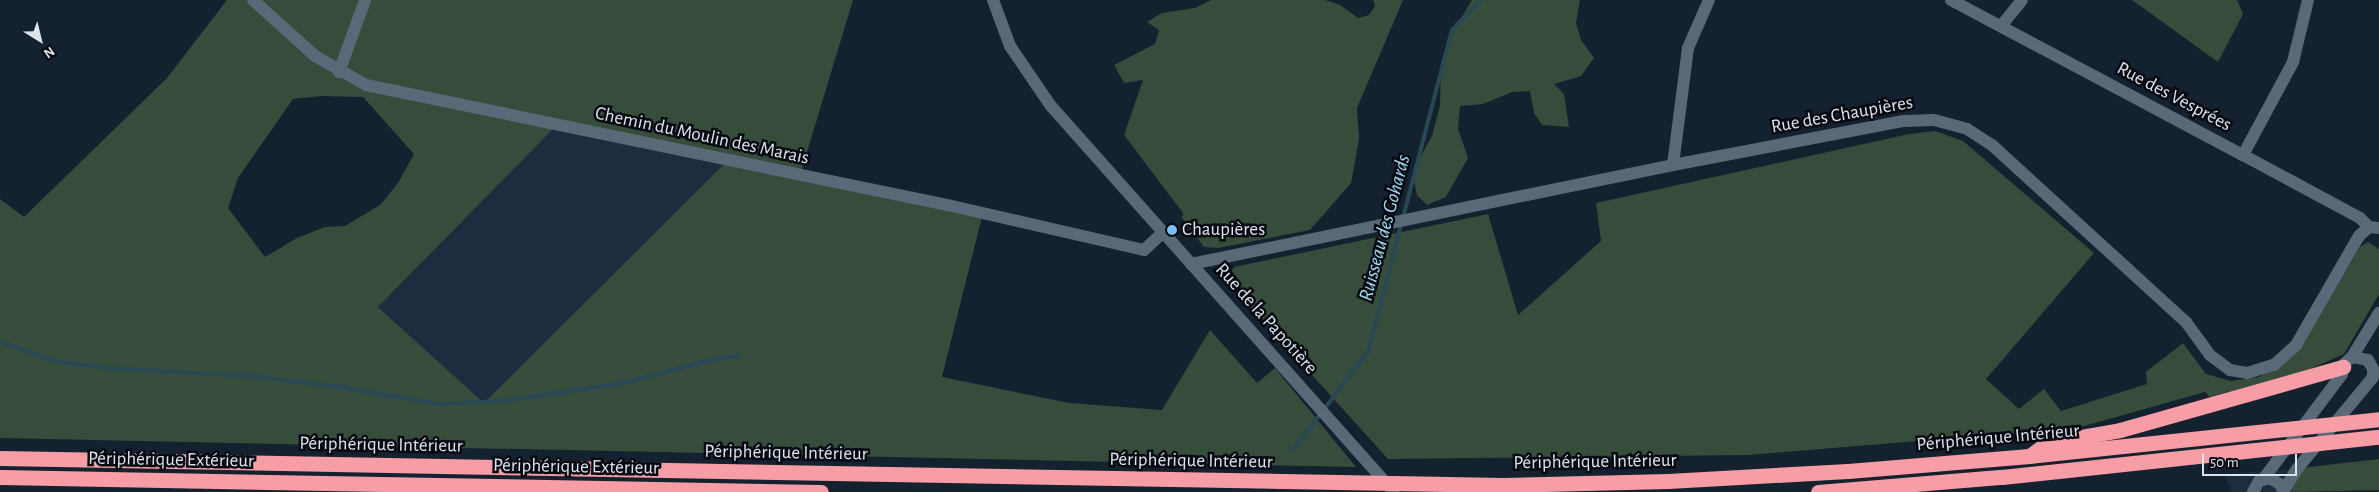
<!DOCTYPE html>
<html>
<head>
<meta charset="utf-8">
<style>
	body { margin:0 }
	#map { position:relative; width:2379px; height:492px; overflow:hidden; background:#14212e; font-family:"Alegreya Sans",sans-serif }
	div>[style] { position:absolute }
	.built>* { inset:0; background:#1b2d3e }
	.green>* { inset:0; background:#364d3b }
	.stream>* { height:4px; margin:-2px; padding:0 2px; transform-origin:2px; border-radius:2px; background:#274854 }
	.minor>* { height:12px; margin:-6px; padding:0 6px; transform-origin:6px; border-radius:6px; background:#5a6978 }
	.highway>* { height:15px; margin:-7.5px; padding:0 7.5px; transform-origin:7.5px; border-radius:7.5px; background:#f69da6 }
	.dots>* { width:14px; height:14px; translate:-50% -50%; box-sizing:border-box; border:2px solid #060a10; border-radius:50% }
	span { translate:-50% -50%; white-space:nowrap; text-align:center; line-height:1.15; -webkit-text-stroke:5px #060a10; paint-order:stroke }
	.street-label { font-size:19px; color:#dbe3ec }
	.poi-label { font-size:19px; color:#dbe3ec }
	.left { translate:0 -50%; text-align:left }
	.water-label { font-size:20px; color:#9fe0f9; font-style:italic }
	.north { position:absolute; left:15px; top:15px; width:50px; height:50px; -webkit-text-stroke:4px #060a10; paint-order:stroke; rotate:144deg; font-size:14px; font-weight:700; line-height:20px; text-align:center; color:#dbe3ec }
	.north::after { content:''; display:block; margin:auto; width:18px; height:22px; background:#dbe3ec; clip-path:polygon(50% 0,100% 100%,50% 72%,0 100%) }
	.scale { position:absolute; left:2202px; top:454px; width:95px; height:22px; box-sizing:border-box; border:2px solid #dbe3ec; border-top:0; padding-left:6px; font-size:15px; line-height:18px; white-space:nowrap; color:#dbe3ec; -webkit-text-stroke:4px #060a10; paint-order:stroke }
</style>
</head>
<body>
<div id="map">
	<div class="built">
		<div style="clip-path:polygon(557px 125px,728px 160px,484px 403px,378px 307px)"></div>
		<div style="clip-path:polygon(2292px 469px,2292px 492px,2229px 492px,2232px 490px,2223px 474px)"></div>
	</div>
	<div class="green">
		<div style="clip-path:polygon(evenodd,227px 0,853px 0,800px 175px,983px 213px,942px 377px,1069px 403px,1162px 410px,1210px 330px,1257px 383px,1275px 368px,1356px 467px,0 438px,0 199px,24px 217px,167px 78px,227px 0,321px 96px,363px 97px,414px 154px,398px 183px,380px 205px,345px 226px,325px 227px,297px 238px,265px 257px,228px 208px,238px 178px,293px 99px,321px 96px,227px 0,557px 125px,728px 160px,484px 403px,378px 307px,557px 125px)"></div>
		<div style="clip-path:polygon(1211px 0,1325px 0,1340px 5px,1358px 18px,1369px 15px,1375px 6px,1373px 0,1403px 0,1357px 108px,1359px 139px,1351px 183px,1310px 230px,1218px 248px,1204px 247px,1182px 218px,1183px 213px,1124px 135px,1143px 80px,1124px 83px,1114px 65px,1155px 44px,1159px 30px,1147px 22px,1162px 13px,1195px 8px)"></div>
		<div style="clip-path:polygon(1472px 0,1580px 0,1576px 23px,1581px 40px,1594px 58px,1581px 76px,1554px 84px,1564px 94px,1569px 127px,1542px 125px,1534px 113px,1530px 91px,1512px 92px,1483px 104px,1460px 106px,1458px 129px,1468px 158px,1446px 197px,1427px 205px,1417px 195px,1414px 181px,1417px 163px,1432px 136px,1440px 105px,1441px 64px,1449px 38px)"></div>
		<div style="clip-path:polygon(2132px 0,2237px 0,2243px 14px,2218px 62px)"></div>
		<div style="clip-path:polygon(1935px 131px,1963px 141px,2094px 253px,1986px 379px,2019px 409px,2044px 389px,2061px 411px,2147px 384px,2146px 372px,2183px 343px,2206px 374px,2231px 381px,2259px 377px,2299px 350px,2360px 247px,2368px 242px,2379px 249px,2379px 294px,2344px 354px,2310px 369px,2210px 397px,2205px 392px,2077px 428px,1748px 455px,1388px 459px,1227px 281px,1234px 267px,1488px 214px,1518px 315px,1601px 241px,1596px 203px,1909px 134px)"></div>
		<div style="clip-path:polygon(2379px 459px,2379px 490px,2292px 492px,2292px 469px)"></div>
	</div>
	<div class="stream">
		<div style="left:0;top:342px;width:61px;rotate:19deg"></div>
		<div style="left:58px;top:362px;width:63px;rotate:6.3deg"></div>
		<div style="left:121px;top:369px;width:118px;rotate:2.9deg"></div>
		<div style="left:239px;top:375px;width:104px;rotate:6.6deg"></div>
		<div style="left:342px;top:387px;width:97px;rotate:10.1deg"></div>
		<div style="left:437px;top:404px;width:65px;rotate:-2.6deg"></div>
		<div style="left:502px;top:401px;width:123px;rotate:-8.4deg"></div>
		<div style="left:624px;top:383px;width:93px;rotate:-14.9deg"></div>
		<div style="left:714px;top:359px;width:25px;rotate:-7deg"></div>
		<div style="left:1292px;top:451px;width:125px;rotate:-52.5deg"></div>
		<div style="left:1368px;top:352px;width:333px;rotate:-75.4deg"></div>
		<div style="left:1452px;top:30px;width:42px;rotate:-46deg"></div>
	</div>
	<div class="minor">
		<div style="left:253px;top:0;width:84px;rotate:42.1deg"></div>
		<div style="left:315px;top:56px;width:59px;rotate:29.6deg"></div>
		<div style="left:366px;top:85px;width:598px;rotate:11.67deg"></div>
		<div style="left:952px;top:206px;width:197px;rotate:12.9deg"></div>
		<div style="left:1144px;top:250px;width:26px;rotate:-43deg"></div>
		<div style="left:993px;top:0;width:49px;rotate:69.7deg"></div>
		<div style="left:1010px;top:46px;width:73px;rotate:55.7deg"></div>
		<div style="left:1051px;top:106px;width:516px;rotate:48.38deg"></div>
		<div style="left:1951px;top:0;width:331px;rotate:28deg"></div>
		<div style="left:2243px;top:155px;width:133px;rotate:28.3deg"></div>
		<div style="left:2360px;top:218px;width:13px;rotate:45deg"></div>
		<div style="left:2369px;top:227px;width:10px;rotate:6deg"></div>
		<div style="left:2001px;top:26px;width:33px;rotate:-51deg"></div>
		<div style="left:339px;top:72px;width:77px;rotate:-70.1deg"></div>
		<div style="left:2243px;top:155px;width:106px;rotate:-61.7deg"></div>
		<div style="left:2293px;top:62px;width:64px;rotate:-76.4deg"></div>
		<div style="left:1673px;top:165px;width:118px;rotate:-82.7deg"></div>
		<div style="left:1688px;top:48px;width:52px;rotate:-66.4deg"></div>
		<div style="left:1191px;top:264px;width:492px;rotate:-11.6deg"></div>
		<div style="left:1673px;top:165px;width:235px;rotate:-10.8deg"></div>
		<div style="left:1904px;top:121px;width:30px;rotate:-2deg"></div>
		<div style="left:1934px;top:120px;width:34px;rotate:15deg"></div>
		<div style="left:1967px;top:129px;width:30px;rotate:33deg"></div>
		<div style="left:1992px;top:145px;width:263px;rotate:42.4deg"></div>
		<div style="left:2186px;top:322px;width:41px;rotate:54deg"></div>
		<div style="left:2210px;top:355px;width:25px;rotate:37deg"></div>
		<div style="left:2230px;top:370px;width:17px;rotate:10deg"></div>
		<div style="left:2247px;top:373px;width:28px;rotate:-17deg"></div>
		<div style="left:2274px;top:365px;width:30px;rotate:-42deg"></div>
		<div style="left:2296px;top:345px;width:126px;rotate:-60deg"></div>
		<div style="left:2359px;top:236px;width:13px;rotate:-42deg"></div>
		<div style="left:2264px;top:478px;width:130px;rotate:-53.1deg"></div>
		<div style="left:2342px;top:374px;width:11px;rotate:-75deg"></div>
		<div style="left:2345px;top:363px;width:9px;rotate:-41deg"></div>
		<div style="left:2352px;top:357px;width:52px;rotate:-58.5deg"></div>
		<div style="left:2253px;top:492px;width:13px;rotate:-61deg"></div>
		<div style="left:2259px;top:481px;width:11px;rotate:-15deg"></div>
		<div style="left:2270px;top:478px;width:13px;rotate:32deg"></div>
		<div style="left:2281px;top:485px;width:7px;rotate:74deg"></div>
		<div style="left:2283px;top:492px;width:27px;rotate:-59deg"></div>
		<div style="left:2297px;top:469px;width:119px;rotate:-50.4deg"></div>
		<div style="left:2373px;top:377px;width:8px;rotate:-90deg"></div>
		<div style="left:2373px;top:369px;width:10px;rotate:-119deg"></div>
		<div style="left:2368px;top:360px;width:16px;rotate:-169deg"></div>
	</div>
	<div class="highway">
		<div style="left:2031px;top:455px;width:20px;rotate:-37deg"></div>
		<div style="left:2047px;top:443px;width:74px;rotate:-10.1deg"></div>
		<div style="left:2120px;top:430px;width:232px;rotate:-15.8deg"></div>
		<div style="left:0;top:458px;width:1503px;rotate:1.03deg"></div>
		<div style="left:1503px;top:485px;width:165px;rotate:-1.4deg"></div>
		<div style="left:1668px;top:481px;width:180px;rotate:-3.2deg"></div>
		<div style="left:1848px;top:471px;width:182px;rotate:-4.7deg"></div>
		<div style="left:2029px;top:456px;width:352px;rotate:-6deg"></div>
		<div style="left:0;top:477px;width:821px;rotate:1.05deg"></div>
		<div style="left:1818px;top:492px;width:185px;rotate:-4.7deg"></div>
		<div style="left:2002px;top:477px;width:379px;rotate:-6.1deg"></div>
	</div>
	<div class="dots">
		<div style="left:1172px;top:230px;background:#7cbef9"></div>
	</div>
	<div class="street-label">
		<span style="left:2174px;top:97px;rotate:28deg">Rue des Vesprées</span>
		<span style="left:1842px;top:115px;rotate:-10deg">Rue des Chaupières</span>
		<span style="left:702px;top:136px;rotate:12deg">Chemin du Moulin des Marais</span>
		<span style="left:1266px;top:319px;rotate:48deg">Rue de la Papotière</span>
		<span style="left:1998px;top:438px;rotate:-5deg">Périphérique Intérieur</span>
		<span style="left:381px;top:445px;rotate:1deg">Périphérique Intérieur</span>
		<span style="left:786px;top:453px;rotate:1deg">Périphérique Intérieur</span>
		<span style="left:171px;top:460px;rotate:1deg">Périphérique Extérieur</span>
		<span style="left:1191px;top:461px;rotate:1deg">Périphérique Intérieur</span>
		<span style="left:1595px;top:462px;rotate:-1deg">Périphérique Intérieur</span>
		<span style="left:576px;top:467px;rotate:1deg">Périphérique Extérieur</span>
	</div>
	<div class="poi-label">
		<span class="left" style="left:1182px;top:230px">Chaupières</span>
	</div>
	<div class="water-label">
		<span style="left:1385px;top:228px;rotate:-75deg">Ruisseau des Gohards</span>
	</div>
	<div class="north">N</div>
	<div class="scale">50 m</div>
</div>
</body>
</html>
